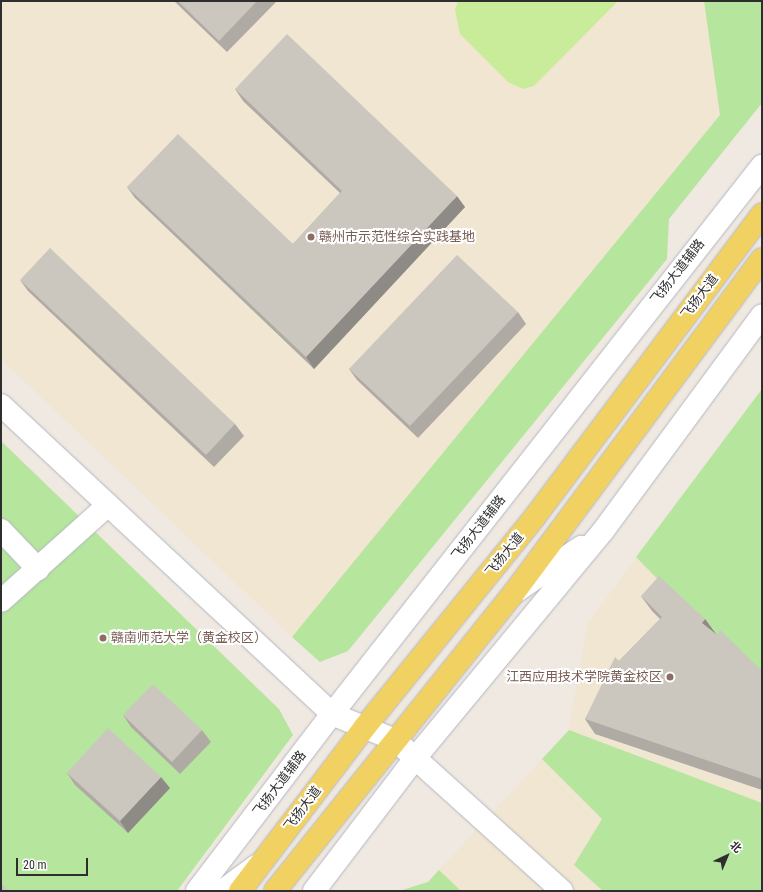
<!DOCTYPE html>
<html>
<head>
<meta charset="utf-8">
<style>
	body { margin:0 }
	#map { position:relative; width:763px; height:892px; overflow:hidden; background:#efe9e1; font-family:"Roboto Condensed","Noto Sans SC",sans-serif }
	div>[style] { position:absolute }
	.education>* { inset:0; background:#f0e6d1 }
	.green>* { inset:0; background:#b6e59e }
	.pitch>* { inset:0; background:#c9ec9a }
	.roads { filter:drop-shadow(0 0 1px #b4b7c1) drop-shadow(0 0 1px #b4b7c1) }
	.minor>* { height:22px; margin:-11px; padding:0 11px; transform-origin:11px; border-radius:11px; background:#fff }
	.major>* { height:22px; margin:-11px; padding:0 11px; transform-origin:11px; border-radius:11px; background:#f2d163 }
	.wall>* { inset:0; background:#afaba4 }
	.shaded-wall>* { inset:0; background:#8e8b86 }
	.building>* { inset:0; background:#cbc7bf }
	.dots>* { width:11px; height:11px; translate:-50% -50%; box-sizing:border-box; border:2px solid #fff; border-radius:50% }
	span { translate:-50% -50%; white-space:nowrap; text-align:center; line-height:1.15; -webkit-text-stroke:4px #fff; paint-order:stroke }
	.education-label { font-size:13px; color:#785e54 }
	.left { translate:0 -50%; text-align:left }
	.right { translate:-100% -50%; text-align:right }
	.street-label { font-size:13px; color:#2e2e2e }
	.frame { position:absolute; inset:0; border:2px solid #2e2e2e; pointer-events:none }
	.north { position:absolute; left:707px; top:836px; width:40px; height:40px; -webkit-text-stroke:3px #fff; paint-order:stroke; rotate:44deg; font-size:11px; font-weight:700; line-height:16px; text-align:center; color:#2e2e2e }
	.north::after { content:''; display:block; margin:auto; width:14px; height:18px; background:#2e2e2e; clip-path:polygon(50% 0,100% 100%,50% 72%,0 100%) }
	.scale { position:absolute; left:16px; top:858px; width:72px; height:18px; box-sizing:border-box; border:2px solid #2e2e2e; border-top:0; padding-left:5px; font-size:12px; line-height:14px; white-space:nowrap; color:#2e2e2e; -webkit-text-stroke:3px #fff; paint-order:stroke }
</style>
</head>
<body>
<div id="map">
	<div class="education">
		<div style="clip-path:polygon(1px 1px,704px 1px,720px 115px,292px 637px,1px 359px)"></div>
		<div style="clip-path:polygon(762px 389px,762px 891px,399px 891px,428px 882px,569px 730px,587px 624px)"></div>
	</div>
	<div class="green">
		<div style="clip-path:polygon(704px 1px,762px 1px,762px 103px,669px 219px,667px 259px,348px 651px,320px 662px,292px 637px,720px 115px)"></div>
		<div style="clip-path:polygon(762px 389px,762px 676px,727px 650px,636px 557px)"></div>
		<div style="clip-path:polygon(1px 441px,279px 709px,293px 735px,177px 891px,1px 891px)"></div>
		<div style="clip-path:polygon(569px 730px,762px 803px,762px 891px,603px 891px,574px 865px,602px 819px,542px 759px)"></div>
		<div style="clip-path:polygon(439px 870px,461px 891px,399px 891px,428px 882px)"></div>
	</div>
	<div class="pitch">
		<div style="clip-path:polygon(458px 1px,618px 1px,534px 86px,523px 89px,508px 82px,460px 34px,455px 10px)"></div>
	</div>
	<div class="roads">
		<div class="minor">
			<div style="left:1px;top:405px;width:453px;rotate:43deg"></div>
			<div style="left:332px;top:714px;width:68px;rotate:22.4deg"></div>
			<div style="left:395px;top:740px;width:225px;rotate:42.1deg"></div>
			<div style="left:1px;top:530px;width:54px;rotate:46.5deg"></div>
			<div style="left:517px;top:591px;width:78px;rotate:-34.5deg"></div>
			<div style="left:1px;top:601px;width:144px;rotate:-41.9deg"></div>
			<div style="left:197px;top:891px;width:223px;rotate:-52.7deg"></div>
			<div style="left:332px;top:714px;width:697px;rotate:-51.88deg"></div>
			<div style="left:222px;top:891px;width:42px;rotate:-36.3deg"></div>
			<div style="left:314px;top:891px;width:168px;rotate:-52.7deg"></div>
			<div style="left:416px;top:757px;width:293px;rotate:-50.4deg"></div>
			<div style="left:603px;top:531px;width:268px;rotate:-53.6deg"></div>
		</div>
		<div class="major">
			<div style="left:240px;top:891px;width:205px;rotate:-52.7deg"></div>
			<div style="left:364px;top:728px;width:270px;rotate:-51deg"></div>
			<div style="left:534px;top:518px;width:380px;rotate:-53.1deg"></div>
			<div style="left:275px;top:891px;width:381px;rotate:-51.3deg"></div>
			<div style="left:513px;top:594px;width:417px;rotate:-53.4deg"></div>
		</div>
	</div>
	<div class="wall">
		<div style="clip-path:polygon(174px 1px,277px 1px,227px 52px)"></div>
		<div style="clip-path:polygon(235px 89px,465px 207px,314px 369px,135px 198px,127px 187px,293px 244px,340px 193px,243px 101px)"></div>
		<div style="clip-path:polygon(20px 280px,235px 424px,244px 436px,214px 467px,28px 291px)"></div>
		<div style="clip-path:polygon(518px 312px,526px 324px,418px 438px,357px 380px,349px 369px)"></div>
		<div style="clip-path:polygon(641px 596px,705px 619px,716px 634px,761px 670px,762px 668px,762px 790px,595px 734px,585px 719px,619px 661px,660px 619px,652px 611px)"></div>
		<div style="clip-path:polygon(123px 715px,202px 730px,211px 742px,180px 774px,131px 727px)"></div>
		<div style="clip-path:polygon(67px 773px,170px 788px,128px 833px,75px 785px)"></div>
	</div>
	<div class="shaded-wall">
		<div style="clip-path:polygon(457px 196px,465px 207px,314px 369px,306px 357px)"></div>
		<div style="clip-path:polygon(705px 619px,716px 634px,702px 623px)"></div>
		<div style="clip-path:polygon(161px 777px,170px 788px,128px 833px,120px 821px)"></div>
	</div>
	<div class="building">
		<div style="clip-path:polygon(178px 1px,257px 1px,219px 41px)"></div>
		<div style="clip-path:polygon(287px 34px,457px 196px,306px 357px,127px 187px,178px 134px,293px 244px,342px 191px,235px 89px)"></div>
		<div style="clip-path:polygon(50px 248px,235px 424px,206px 455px,20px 280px)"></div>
		<div style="clip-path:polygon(457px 255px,518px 312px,410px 426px,349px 369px)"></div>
		<div style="clip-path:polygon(659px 576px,705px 619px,702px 623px,717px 635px,720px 630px,761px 670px,762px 668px,762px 779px,585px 719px,615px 657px,619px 661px,662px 617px,641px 596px)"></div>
		<div style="clip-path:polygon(153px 684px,202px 730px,172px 762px,123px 715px)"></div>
		<div style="clip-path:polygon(108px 728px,161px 777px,120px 821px,67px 773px)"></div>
		<div style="clip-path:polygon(1px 883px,9px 891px,1px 891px)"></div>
	</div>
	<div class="dots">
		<div style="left:311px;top:237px;background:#8d6e63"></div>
		<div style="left:103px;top:638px;background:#8d6e63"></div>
		<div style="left:670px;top:677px;background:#8d6e63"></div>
	</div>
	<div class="education-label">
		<span class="left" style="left:319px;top:237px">赣州市示范性综合实践基地</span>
		<span class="left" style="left:111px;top:638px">赣南师范大学（黄金校区）</span>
		<span class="right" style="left:662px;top:677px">江西应用技术学院黄金校区</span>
	</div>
	<div class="street-label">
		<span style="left:678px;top:272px;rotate:-52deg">飞扬大道辅路</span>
		<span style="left:700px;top:297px;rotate:-53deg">飞扬大道</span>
		<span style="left:479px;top:528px;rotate:-52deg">飞扬大道辅路</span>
		<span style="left:505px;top:555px;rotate:-51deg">飞扬大道</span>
		<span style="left:280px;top:784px;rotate:-53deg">飞扬大道辅路</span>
		<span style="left:303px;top:809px;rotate:-53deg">飞扬大道</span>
	</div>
	<div class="frame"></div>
	<div class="north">北</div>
	<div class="scale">20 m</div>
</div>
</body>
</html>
